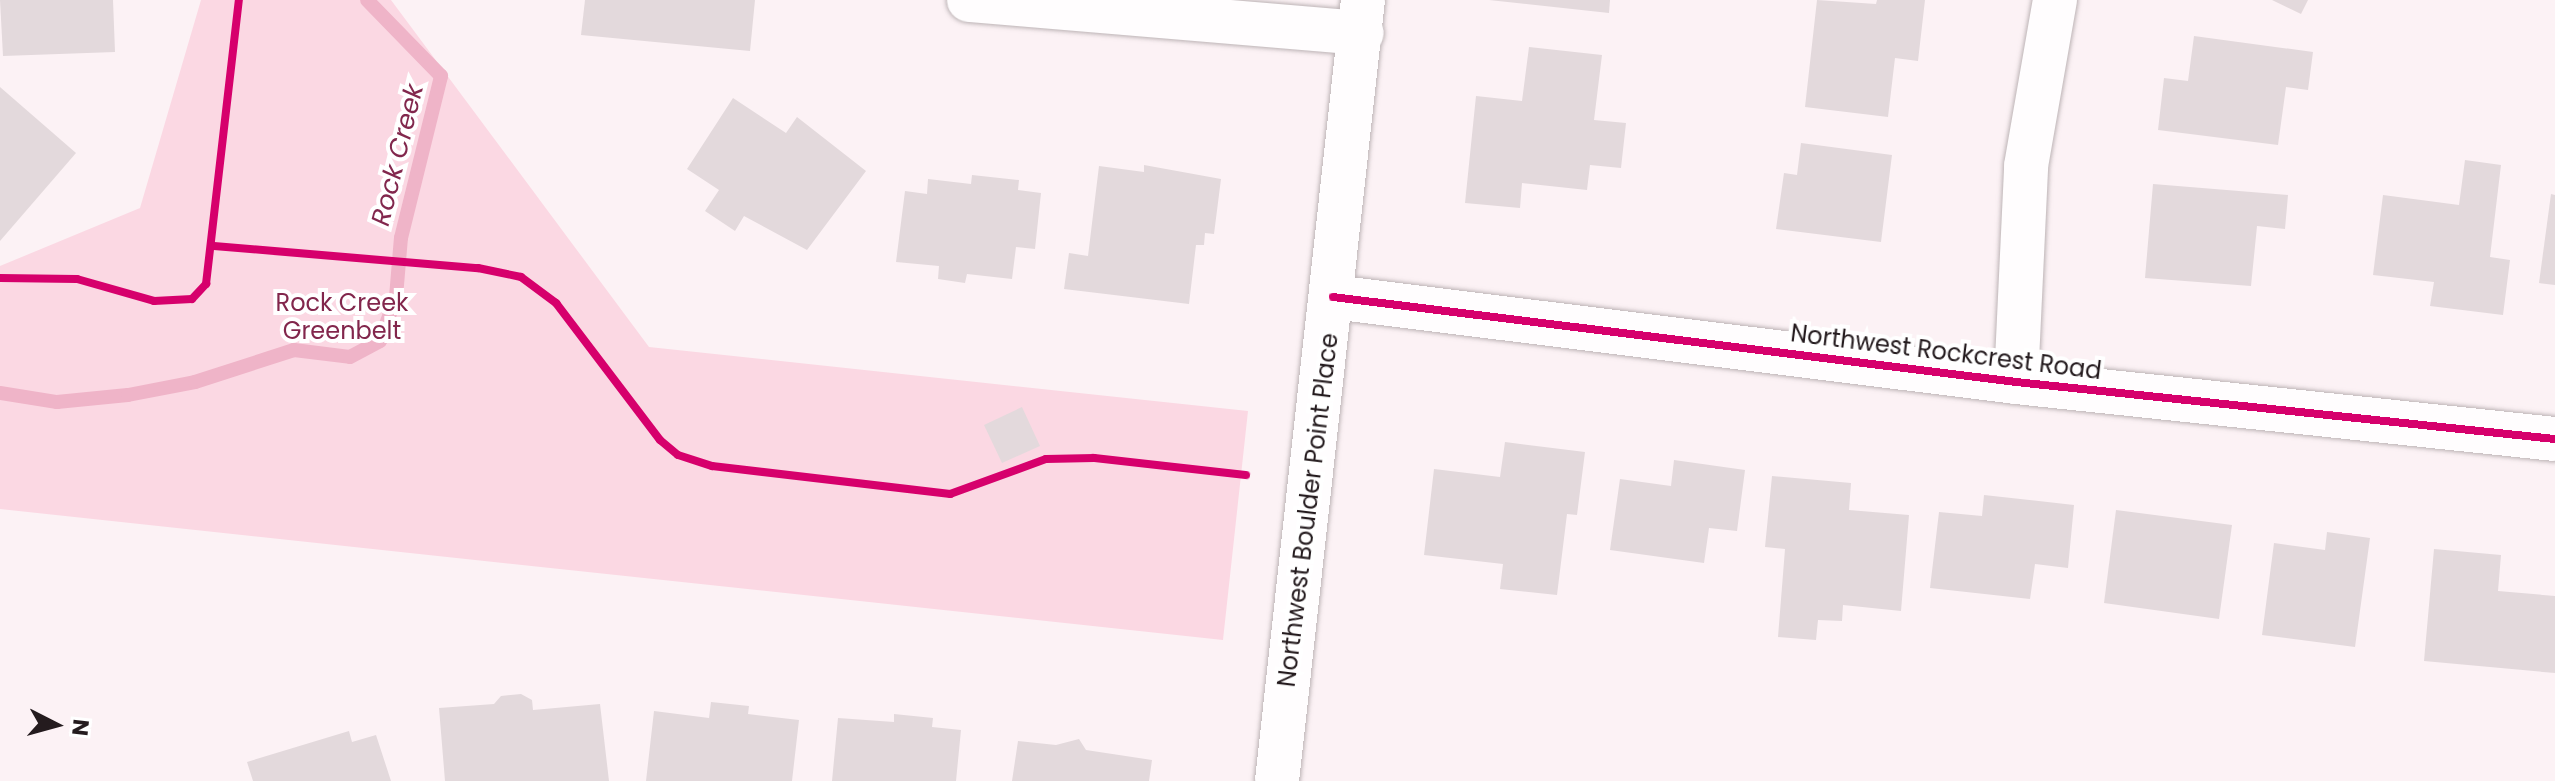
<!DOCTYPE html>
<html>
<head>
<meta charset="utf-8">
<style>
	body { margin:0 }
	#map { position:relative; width:2555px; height:781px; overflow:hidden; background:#fcf2f5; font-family:Poppins,sans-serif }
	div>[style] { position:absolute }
	.green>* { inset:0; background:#fbd8e3 }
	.stream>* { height:14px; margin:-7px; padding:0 7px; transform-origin:7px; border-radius:7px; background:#efb4c8 }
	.building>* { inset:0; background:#e3d9dc }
	.roads { filter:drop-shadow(0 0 2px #bdb4b6) drop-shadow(0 0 2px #bdb4b6) }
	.minor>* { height:44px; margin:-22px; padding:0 22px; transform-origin:22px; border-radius:22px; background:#fffdfe }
	.cycleway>* { height:8px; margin:-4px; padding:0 4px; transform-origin:4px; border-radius:4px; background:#d6006c }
	span { translate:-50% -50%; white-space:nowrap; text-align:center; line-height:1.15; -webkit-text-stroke:8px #fff; paint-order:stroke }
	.park-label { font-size:24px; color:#82264c }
	.street-label { font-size:24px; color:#241b1e }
	.water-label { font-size:26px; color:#82274d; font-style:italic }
	.north { position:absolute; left:16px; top:685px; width:80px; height:80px; -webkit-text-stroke:6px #fff; paint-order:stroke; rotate:96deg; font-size:22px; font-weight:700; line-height:32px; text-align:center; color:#241b1e }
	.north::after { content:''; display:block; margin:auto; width:28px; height:36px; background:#241b1e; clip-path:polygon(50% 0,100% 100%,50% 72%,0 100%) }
</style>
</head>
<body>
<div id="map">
	<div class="green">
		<div style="clip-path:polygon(201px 0,391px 0,649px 347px,1248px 411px,1223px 640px,0 509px,0 266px,140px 208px)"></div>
	</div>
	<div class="stream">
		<div style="left:0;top:393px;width:58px;rotate:9deg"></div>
		<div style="left:57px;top:402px;width:71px;rotate:-5.6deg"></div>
		<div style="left:128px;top:395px;width:68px;rotate:-11deg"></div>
		<div style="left:195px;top:382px;width:104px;rotate:-17.9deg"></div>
		<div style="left:294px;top:350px;width:56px;rotate:7.1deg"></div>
		<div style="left:350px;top:357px;width:34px;rotate:-28deg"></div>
		<div style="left:380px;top:341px;width:47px;rotate:-70deg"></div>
		<div style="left:396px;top:297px;width:59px;rotate:-85.2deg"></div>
		<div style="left:401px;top:238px;width:167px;rotate:-76.1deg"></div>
		<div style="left:441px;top:76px;width:106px;rotate:-134.2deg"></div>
	</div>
	<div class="building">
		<div style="clip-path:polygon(0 0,113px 0,115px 52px,3px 56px)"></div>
		<div style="clip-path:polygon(585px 0,755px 0,750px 51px,581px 35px)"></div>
		<div style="clip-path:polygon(1489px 0,1610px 0,1609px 13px)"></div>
		<div style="clip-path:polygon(1817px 0,1876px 4px,1877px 0,1925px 0,1918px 61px,1895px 58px,1888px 117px,1805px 107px)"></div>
		<div style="clip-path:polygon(2272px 0,2308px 0,2301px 14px)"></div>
		<div style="clip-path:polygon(2194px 36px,2313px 52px,2308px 90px,2286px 87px,2278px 145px,2158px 130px,2164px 78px,2188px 81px)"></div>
		<div style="clip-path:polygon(1529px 47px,1602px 55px,1594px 120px,1626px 123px,1621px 168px,1590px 165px,1587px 190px,1522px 183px,1520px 208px,1465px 203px,1476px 96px,1522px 101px)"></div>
		<div style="clip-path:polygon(0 87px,76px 153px,0 241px)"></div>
		<div style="clip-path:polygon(733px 98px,786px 133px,797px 117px,866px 171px,807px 250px,744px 216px,735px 231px,705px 211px,719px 190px,687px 169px)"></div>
		<div style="clip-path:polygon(1801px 143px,1892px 155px,1881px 242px,1776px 229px,1784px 173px,1797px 175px)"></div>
		<div style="clip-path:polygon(2465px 160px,2501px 165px,2490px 257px,2510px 260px,2503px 315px,2430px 306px,2434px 282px,2373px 275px,2383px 195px,2459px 205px)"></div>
		<div style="clip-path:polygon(1144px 165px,1221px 179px,1214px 234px,1205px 233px,1204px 245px,1196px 245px,1189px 304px,1064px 289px,1069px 253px,1088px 256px,1099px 166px,1144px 172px)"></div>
		<div style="clip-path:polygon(972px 175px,1019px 180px,1018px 190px,1041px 193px,1035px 249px,1016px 247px,1012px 279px,967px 274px,965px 283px,938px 279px,939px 266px,896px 262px,905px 191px,927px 194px,928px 179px,971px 184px)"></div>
		<div style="clip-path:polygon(2153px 184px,2288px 195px,2285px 229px,2257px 226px,2251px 286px,2145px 278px)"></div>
		<div style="clip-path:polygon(2551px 194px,2555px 195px,2555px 285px,2539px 283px)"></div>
		<div style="clip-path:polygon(1022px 407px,1040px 446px,1002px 463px,984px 425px)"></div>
		<div style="clip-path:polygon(1505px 442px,1585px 452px,1577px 515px,1567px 514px,1557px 595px,1500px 589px,1503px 564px,1424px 555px,1434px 469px,1500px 477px)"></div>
		<div style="clip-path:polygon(1674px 460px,1745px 470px,1737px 531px,1709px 528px,1704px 563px,1610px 550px,1620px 479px,1671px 486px)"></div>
		<div style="clip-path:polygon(1772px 476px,1851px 483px,1849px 510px,1909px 515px,1901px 611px,1843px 605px,1842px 621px,1818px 620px,1816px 640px,1778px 637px,1785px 549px,1765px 547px)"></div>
		<div style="clip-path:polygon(1984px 495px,2074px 505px,2068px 568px,2035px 564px,2030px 599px,1930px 588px,1939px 512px,1982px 516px)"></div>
		<div style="clip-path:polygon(2116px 510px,2232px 525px,2219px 619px,2104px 603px)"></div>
		<div style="clip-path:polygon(2327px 532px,2370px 538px,2355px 647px,2262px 635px,2274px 543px,2325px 550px)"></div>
		<div style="clip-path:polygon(2434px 549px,2501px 555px,2498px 591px,2555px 596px,2555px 673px,2424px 661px)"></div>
		<div style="clip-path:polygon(521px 694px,532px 700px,533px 710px,600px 704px,609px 781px,445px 781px,439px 708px,494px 704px,501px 696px)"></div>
		<div style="clip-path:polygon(711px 702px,749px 706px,748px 714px,799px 720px,792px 781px,646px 781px,654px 711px,709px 718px)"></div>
		<div style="clip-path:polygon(894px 714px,933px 718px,932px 727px,961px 730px,956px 781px,832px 781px,838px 718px,894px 722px)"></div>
		<div style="clip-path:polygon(349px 731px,352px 742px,376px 735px,391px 781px,253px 781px,247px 762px)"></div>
		<div style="clip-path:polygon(1079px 739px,1086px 750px,1152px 760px,1149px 781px,1012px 781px,1018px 741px,1056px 745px)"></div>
	</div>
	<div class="roads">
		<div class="minor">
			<div style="left:969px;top:0;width:394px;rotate:4.8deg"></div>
			<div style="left:1333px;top:297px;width:688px;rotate:7.09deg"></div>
			<div style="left:2016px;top:382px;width:542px;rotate:6.04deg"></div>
			<div style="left:2016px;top:382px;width:216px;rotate:-87.3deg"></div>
			<div style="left:2026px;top:166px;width:169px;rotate:-80.1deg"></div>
			<div style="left:1277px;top:781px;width:786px;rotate:-83.72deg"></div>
		</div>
	</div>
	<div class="cycleway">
		<div style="left:214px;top:246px;width:265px;rotate:4.8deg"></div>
		<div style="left:478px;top:268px;width:44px;rotate:11.8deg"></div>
		<div style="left:521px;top:277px;width:44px;rotate:36.6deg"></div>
		<div style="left:556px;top:303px;width:172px;rotate:52.8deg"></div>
		<div style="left:660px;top:440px;width:23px;rotate:40deg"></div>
		<div style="left:678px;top:455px;width:36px;rotate:18deg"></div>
		<div style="left:712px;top:466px;width:240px;rotate:6.7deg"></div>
		<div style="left:950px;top:494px;width:102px;rotate:-20deg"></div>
		<div style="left:1046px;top:459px;width:48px;rotate:-1.2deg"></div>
		<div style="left:1094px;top:458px;width:153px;rotate:6.4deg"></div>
		<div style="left:0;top:278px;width:77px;rotate:0.7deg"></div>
		<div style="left:77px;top:279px;width:80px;rotate:15.9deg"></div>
		<div style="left:154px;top:301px;width:38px;rotate:-3deg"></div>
		<div style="left:192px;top:299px;width:21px;rotate:-47deg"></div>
		<div style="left:206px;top:284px;width:286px;rotate:-83.4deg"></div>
		<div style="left:1333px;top:297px;width:688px;rotate:7.09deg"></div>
		<div style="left:2016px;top:382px;width:542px;rotate:6.04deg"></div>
	</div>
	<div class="park-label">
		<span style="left:342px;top:317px">Rock Creek<br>Greenbelt</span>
	</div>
	<div class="street-label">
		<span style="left:1946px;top:352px;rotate:7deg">Northwest Rockcrest Road</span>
		<span style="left:1308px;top:510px;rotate:-83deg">Northwest Boulder Point Place</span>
	</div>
	<div class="water-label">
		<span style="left:398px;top:155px;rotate:-76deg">Rock Creek</span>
	</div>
	<div class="north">N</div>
</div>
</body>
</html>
